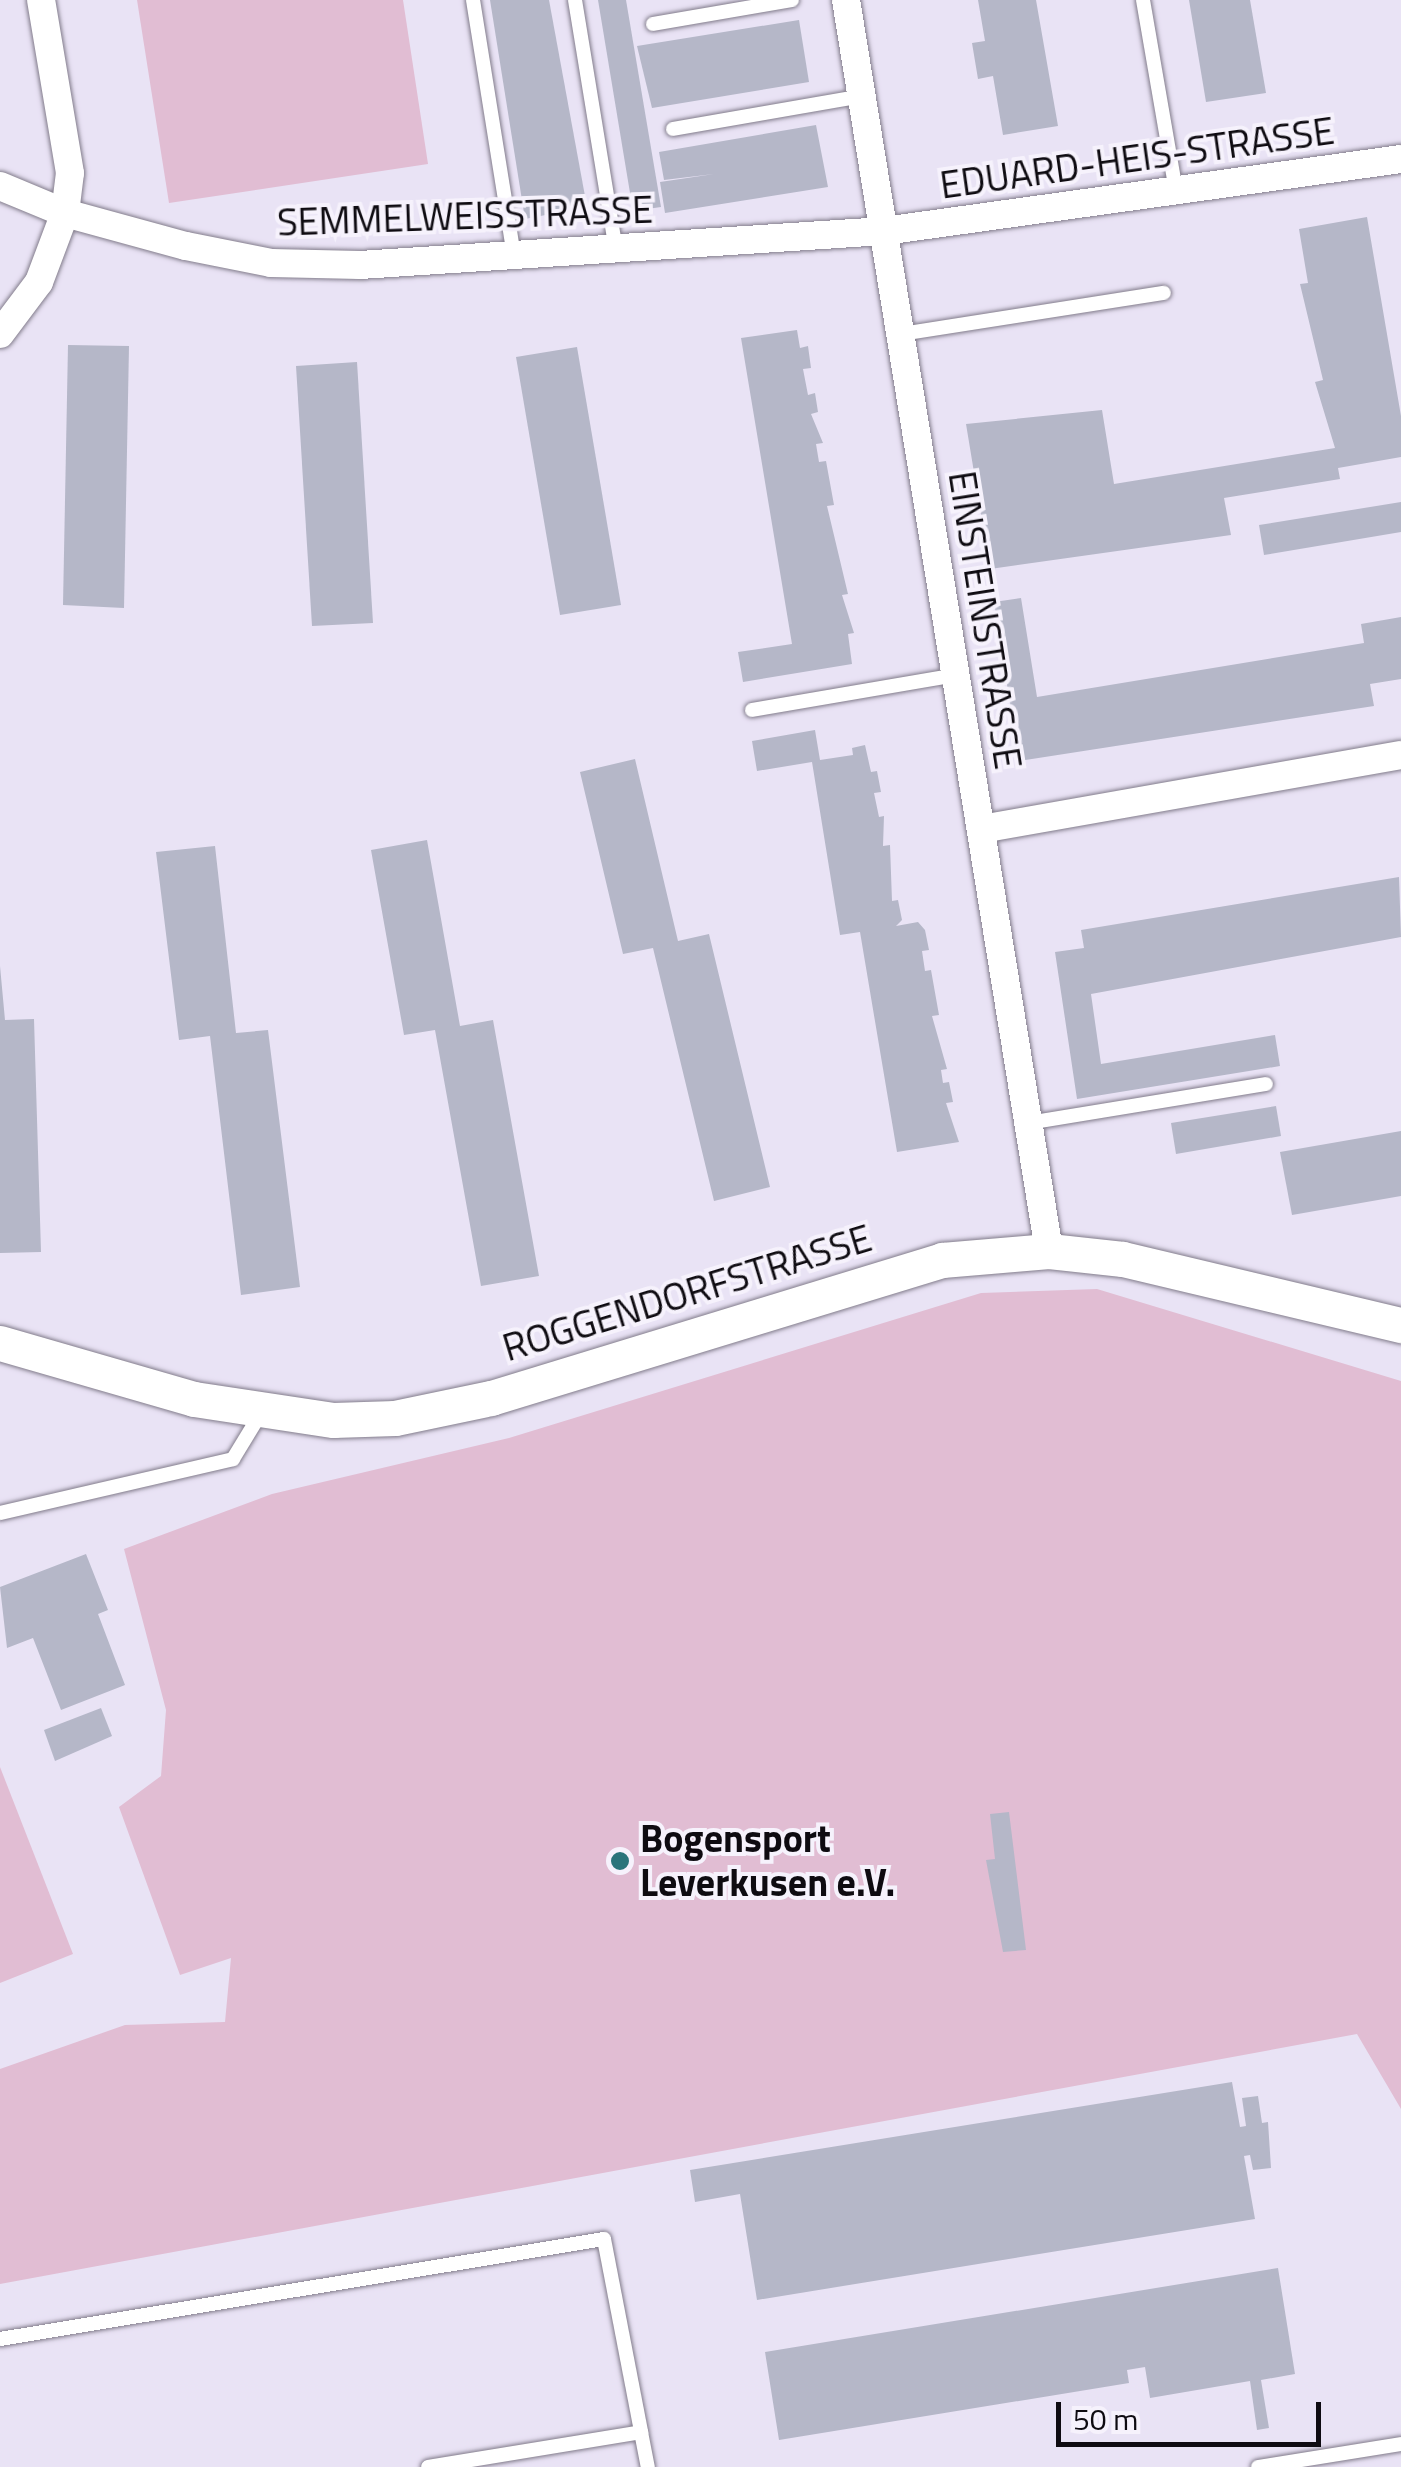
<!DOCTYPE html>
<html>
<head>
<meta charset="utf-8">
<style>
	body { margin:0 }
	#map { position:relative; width:1401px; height:2467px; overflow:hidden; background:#e9e3f5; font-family:"Titillium Web",sans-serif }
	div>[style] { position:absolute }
	.green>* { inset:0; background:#e1bdd3 }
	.building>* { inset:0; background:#b5b7c8 }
	.roads { filter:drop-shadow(0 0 2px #827c8b) drop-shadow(0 0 2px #827c8b) }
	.service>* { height:14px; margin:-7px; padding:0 7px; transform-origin:7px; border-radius:7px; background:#fff }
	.minor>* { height:28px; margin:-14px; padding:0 14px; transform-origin:14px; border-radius:14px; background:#fff }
	.tertiary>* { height:35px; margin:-17.5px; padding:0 17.5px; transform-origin:17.5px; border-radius:17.5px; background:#fff }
	.dots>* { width:28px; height:28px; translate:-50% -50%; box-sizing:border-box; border:5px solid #f6f2fc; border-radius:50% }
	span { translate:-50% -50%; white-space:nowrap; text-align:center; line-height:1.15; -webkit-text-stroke:8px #f6f2fc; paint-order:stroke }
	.street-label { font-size:38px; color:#0e0b11 }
	.poi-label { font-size:38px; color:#0e0b11; font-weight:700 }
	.left { translate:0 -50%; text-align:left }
	.scale { position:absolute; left:1056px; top:2402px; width:265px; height:45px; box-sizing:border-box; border:5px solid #0e0b11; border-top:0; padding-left:12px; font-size:30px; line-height:35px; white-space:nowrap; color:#0e0b11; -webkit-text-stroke:8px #f6f2fc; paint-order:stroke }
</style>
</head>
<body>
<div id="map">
	<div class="green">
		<div style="clip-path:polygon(137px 0,403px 0,428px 164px,169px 203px)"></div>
		<div style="clip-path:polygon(1097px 1289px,1401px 1381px,1401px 2109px,1357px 2034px,0 2284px,0 2069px,125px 2025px,225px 2022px,231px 1958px,180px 1975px,119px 1807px,161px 1776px,166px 1710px,124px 1549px,272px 1494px,509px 1438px,981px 1293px)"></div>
		<div style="clip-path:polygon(0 1767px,73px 1954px,0 1983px)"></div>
	</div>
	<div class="building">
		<div style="clip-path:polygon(490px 0,549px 0,587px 207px,525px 219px)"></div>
		<div style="clip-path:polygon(598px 0,626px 0,661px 207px,633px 211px)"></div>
		<div style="clip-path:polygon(978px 0,1036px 0,1058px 126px,1003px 135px,993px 76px,978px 79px,972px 43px,985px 41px)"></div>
		<div style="clip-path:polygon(1189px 0,1250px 0,1266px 93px,1206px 102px)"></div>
		<div style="clip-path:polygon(799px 20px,809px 82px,652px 108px,637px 46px)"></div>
		<div style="clip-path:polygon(816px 125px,828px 187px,665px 213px,660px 182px,714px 174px,664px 180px,659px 152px)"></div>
		<div style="clip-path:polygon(1367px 217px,1401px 416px,1401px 457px,1338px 468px,1340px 479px,1224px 498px,1231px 535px,990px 569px,966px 424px,1102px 410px,1114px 484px,1335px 448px,1315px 382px,1323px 380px,1300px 284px,1308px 283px,1299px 229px)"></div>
		<div style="clip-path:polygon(797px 330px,800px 348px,808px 346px,811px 368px,803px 369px,808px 395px,815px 393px,818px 412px,811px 414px,823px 443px,816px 444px,819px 462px,826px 461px,834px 505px,827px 506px,848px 594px,842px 595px,854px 633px,848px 634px,852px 664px,743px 682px,738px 652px,792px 644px,741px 338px)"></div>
		<div style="clip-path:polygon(68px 345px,129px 346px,124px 608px,63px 605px)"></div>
		<div style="clip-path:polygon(577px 347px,621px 605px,560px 615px,516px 357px)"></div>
		<div style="clip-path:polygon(357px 362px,373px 623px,312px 626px,296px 366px)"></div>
		<div style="clip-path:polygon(1401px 502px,1401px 532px,1264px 555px,1259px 525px)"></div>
		<div style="clip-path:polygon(1021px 598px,1037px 697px,1364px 643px,1361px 624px,1401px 617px,1401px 679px,1370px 684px,1374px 706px,1019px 761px,994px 602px)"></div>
		<div style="clip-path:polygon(815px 730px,820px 760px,853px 755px,852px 748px,865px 745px,871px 772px,877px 771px,881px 792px,874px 793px,879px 817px,884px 816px,883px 846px,890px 845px,892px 901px,898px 900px,902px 920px,896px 926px,918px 922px,925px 930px,929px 950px,922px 951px,925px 971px,931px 970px,939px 1015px,932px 1016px,947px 1069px,941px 1070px,943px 1083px,949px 1082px,953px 1102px,946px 1103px,959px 1142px,897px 1152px,860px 932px,840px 935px,812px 762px,757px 771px,752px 741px)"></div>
		<div style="clip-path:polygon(635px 759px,678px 941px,709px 934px,770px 1187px,714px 1201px,653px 948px,623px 954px,580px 772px)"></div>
		<div style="clip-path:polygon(427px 840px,460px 1026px,493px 1020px,539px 1276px,481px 1286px,435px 1030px,404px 1035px,371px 850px)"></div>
		<div style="clip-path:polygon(215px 846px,236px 1033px,268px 1030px,300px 1287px,241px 1295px,210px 1036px,179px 1040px,156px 852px)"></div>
		<div style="clip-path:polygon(1399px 877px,1401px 937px,1091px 994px,1101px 1064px,1275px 1035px,1280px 1066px,1077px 1099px,1055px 952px,1084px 948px,1081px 930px)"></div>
		<div style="clip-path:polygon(0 966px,5px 1020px,34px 1019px,41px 1252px,0 1253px)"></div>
		<div style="clip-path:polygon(1276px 1106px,1281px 1136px,1176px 1154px,1171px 1123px)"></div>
		<div style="clip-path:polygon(1401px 1131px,1401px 1196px,1292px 1215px,1280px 1152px)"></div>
		<div style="clip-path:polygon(86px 1554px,108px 1610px,98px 1614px,125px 1685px,61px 1710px,33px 1638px,7px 1648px,0 1587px)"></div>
		<div style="clip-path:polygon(101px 1708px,112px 1736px,55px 1761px,44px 1730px)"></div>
		<div style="clip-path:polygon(1009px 1812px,1026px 1950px,1003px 1952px,986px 1860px,995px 1859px,990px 1814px)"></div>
		<div style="clip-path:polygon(1232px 2082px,1240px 2127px,1246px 2126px,1242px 2098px,1258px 2096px,1262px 2123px,1268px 2122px,1271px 2168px,1253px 2170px,1250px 2155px,1244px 2156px,1255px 2219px,757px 2300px,740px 2194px,695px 2202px,690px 2170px)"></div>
		<div style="clip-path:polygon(1278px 2268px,1295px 2374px,1261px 2380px,1269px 2428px,1257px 2430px,1250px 2381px,1150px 2398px,1145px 2367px,1127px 2370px,1129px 2383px,779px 2440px,765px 2352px)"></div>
	</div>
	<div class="roads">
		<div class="service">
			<div style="left:473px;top:0;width:259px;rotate:80.9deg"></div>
			<div style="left:575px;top:0;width:253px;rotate:80.7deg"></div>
			<div style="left:1143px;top:0;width:194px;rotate:80.2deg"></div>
			<div style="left:653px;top:24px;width:141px;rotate:-9.8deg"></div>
			<div style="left:673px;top:129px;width:192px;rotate:-9.9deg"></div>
			<div style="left:901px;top:334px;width:266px;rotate:-8.9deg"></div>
			<div style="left:752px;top:710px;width:207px;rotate:-9.7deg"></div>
			<div style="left:1028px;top:1123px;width:241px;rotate:-9.3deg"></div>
			<div style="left:0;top:1513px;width:239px;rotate:-13deg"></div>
			<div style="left:233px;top:1459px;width:54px;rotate:-58.7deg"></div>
			<div style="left:0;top:2339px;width:612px;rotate:-9.4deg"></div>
			<div style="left:604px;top:2239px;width:197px;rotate:79.1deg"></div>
			<div style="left:428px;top:2467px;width:216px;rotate:-9.3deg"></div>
			<div style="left:641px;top:2432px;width:36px;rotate:79deg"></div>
			<div style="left:1258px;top:2467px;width:145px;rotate:-9.1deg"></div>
		</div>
		<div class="minor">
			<div style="left:846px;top:0;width:1267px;rotate:80.78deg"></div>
			<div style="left:0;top:186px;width:70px;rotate:22.6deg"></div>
			<div style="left:65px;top:213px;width:125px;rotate:15.3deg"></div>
			<div style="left:186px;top:246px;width:87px;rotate:11.3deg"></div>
			<div style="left:271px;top:263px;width:89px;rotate:1.3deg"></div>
			<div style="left:360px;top:265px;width:525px;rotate:-3.71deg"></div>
			<div style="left:884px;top:231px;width:522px;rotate:-7.93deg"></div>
			<div style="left:0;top:334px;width:65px;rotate:-53.1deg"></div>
			<div style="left:39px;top:282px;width:74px;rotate:-69.4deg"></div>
			<div style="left:65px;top:213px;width:40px;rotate:-82.9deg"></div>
			<div style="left:70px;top:173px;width:175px;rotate:-99.5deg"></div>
			<div style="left:981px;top:829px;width:426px;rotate:-10deg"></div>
		</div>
		<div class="tertiary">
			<div style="left:0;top:1343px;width:202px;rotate:16.1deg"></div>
			<div style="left:194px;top:1399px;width:141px;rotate:8.6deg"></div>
			<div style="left:333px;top:1420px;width:62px;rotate:-1.8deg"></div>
			<div style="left:395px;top:1418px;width:98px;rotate:-11.8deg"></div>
			<div style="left:491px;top:1398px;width:472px;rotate:-17deg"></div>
			<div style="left:942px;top:1260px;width:107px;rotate:-4.8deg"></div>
			<div style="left:1049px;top:1251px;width:74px;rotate:6.2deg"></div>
			<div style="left:1123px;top:1259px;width:286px;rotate:13.4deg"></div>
		</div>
	</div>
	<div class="dots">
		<div style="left:620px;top:1861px;background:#2a747b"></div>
	</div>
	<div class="street-label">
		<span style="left:1137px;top:158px;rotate:-8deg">EDUARD-HEIS-STRASSE</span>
		<span style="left:465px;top:216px;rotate:-2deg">SEMMELWEISSTRASSE</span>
		<span style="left:985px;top:620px;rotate:81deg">EINSTEINSTRASSE</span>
		<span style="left:687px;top:1293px;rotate:-17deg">ROGGENDORFSTRASSE</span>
	</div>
	<div class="poi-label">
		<span class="left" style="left:640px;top:1861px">Bogensport<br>Leverkusen e.V.</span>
	</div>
	<div class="scale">50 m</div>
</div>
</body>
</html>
